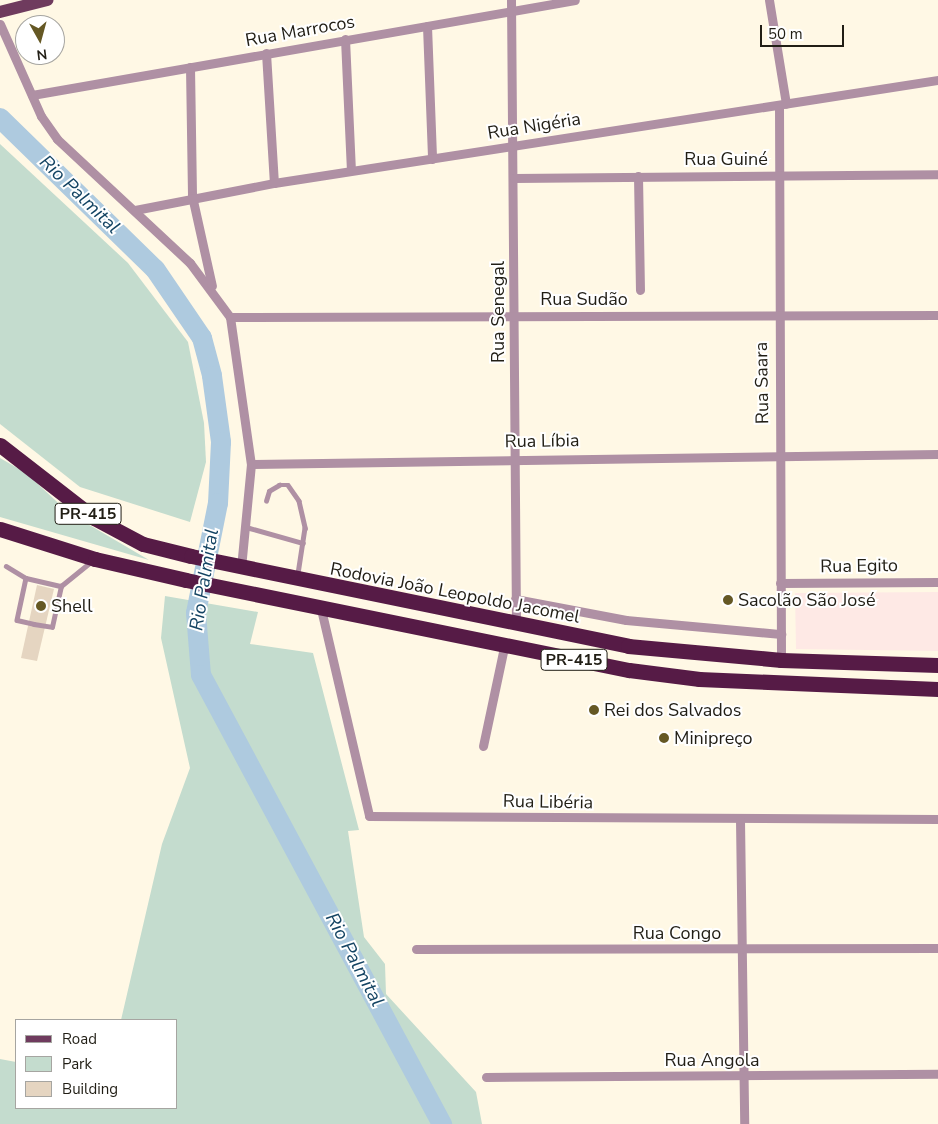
<!DOCTYPE html>
<html>
<head>
<meta charset="utf-8">
<style>
	body { margin:0 }
	#map { position:relative; width:938px; height:1124px; overflow:hidden; background:#fff8e5; font-family:"Nunito Sans",sans-serif }
	div>[style] { position:absolute }
	.commercial>* { inset:0; background:#fee9e5 }
	.green>* { inset:0; background:#c4dcce }
	.river>* { height:20px; margin:-10px; padding:0 10px; transform-origin:10px; border-radius:10px; background:#aecadf }
	.building>* { inset:0; background:#e5d5c1 }
	.lane>* { height:4.5px; margin:-2.25px; padding:0 2.25px; transform-origin:2.25px; border-radius:2.25px; background:#af90a4 }
	.street>* { height:9px; margin:-4.5px; padding:0 4.5px; transform-origin:4.5px; border-radius:4.5px; background:#af90a4 }
	.primary>* { height:12px; margin:-6px; padding:0 6px; transform-origin:6px; border-radius:6px; background:#6f3b5e }
	.highway>* { height:15px; margin:-7.5px; padding:0 7.5px; transform-origin:7.5px; border-radius:7.5px; background:#561b46 }
	.dots>* { width:14px; height:14px; translate:-50% -50%; box-sizing:border-box; border:2px solid #fff; border-radius:50% }
	span { translate:-50% -50%; white-space:nowrap; text-align:center; line-height:1.15; -webkit-text-stroke:4px #fff; paint-order:stroke }
	.shield-label span { padding:1px 4px; background:#fff; border:1px solid; border-radius:4px; -webkit-text-stroke-width:0 }
	.shield-label { font-size:16px; color:#211e15; font-weight:700 }
	.street-label { font-size:18px; color:#211e15 }
	.poi-label { font-size:18px; color:#211e15 }
	.left { translate:0 -50%; text-align:left }
	.water-label { font-size:19px; color:#144463; font-style:italic }
	.legend { position:absolute; left:15px; top:1019px; width:162px; height:90px; box-sizing:border-box; background:#fff; border:1px solid #a6a5a1; margin:0; padding:6px 9px; list-style:none; font-size:15px; color:#211e15 }
	.legend li { display:flex; align-items:center; gap:10px; height:25px }
	.legend b { width:25px; border:1px solid #a6a5a1 }
	.north { position:absolute; left:15px; top:15px; width:50px; height:50px; box-sizing:border-box; background:#fff; border:1px solid #a6a5a1; border-radius:50%; rotate:173deg; font-size:14px; font-weight:700; line-height:20px; text-align:center; color:#211e15 }
	.north::after { content:''; display:block; margin:auto; width:18px; height:22px; background:#655824; clip-path:polygon(50% 0,100% 100%,50% 72%,0 100%) }
	.scale { position:absolute; left:760px; top:25px; width:84px; height:22px; box-sizing:border-box; border:2px solid #211e15; border-top:0; padding-left:6px; font-size:15px; line-height:18px; white-space:nowrap; color:#211e15; -webkit-text-stroke:4px #fff; paint-order:stroke }
</style>
</head>
<body>
<div id="map">
	<div class="commercial">
		<div style="clip-path:polygon(938px 592px,938px 651px,796px 649px,795px 593px)"></div>
	</div>
	<div class="green">
		<div style="clip-path:polygon(0 144px,128px 263px,188px 342px,204px 423px,206px 462px,190px 522px,80px 487px,0 424px)"></div>
		<div style="clip-path:polygon(0 458px,26px 473px,69px 513px,149px 560px,0 517px)"></div>
		<div style="clip-path:polygon(165px 596px,258px 612px,250px 644px,313px 653px,359px 830px,348px 831px,364px 937px,385px 964px,386px 994px,476px 1092px,482px 1124px,0 1124px,0 1059px,16px 1062px,16px 1108px,176px 1108px,176px 1020px,121px 1020px,162px 844px,190px 768px,161px 638px)"></div>
	</div>
	<div class="river">
		<div style="left:0;top:118px;width:216px;rotate:44.3deg"></div>
		<div style="left:155px;top:269px;width:83px;rotate:55.7deg"></div>
		<div style="left:202px;top:338px;width:39px;rotate:75deg"></div>
		<div style="left:212px;top:376px;width:67px;rotate:82.2deg"></div>
		<div style="left:221px;top:442px;width:61px;rotate:92.8deg"></div>
		<div style="left:218px;top:503px;width:112px;rotate:101.3deg"></div>
		<div style="left:196px;top:613px;width:62px;rotate:85.4deg"></div>
		<div style="left:201px;top:675px;width:510px;rotate:61.78deg"></div>
	</div>
	<div class="building">
		<div style="clip-path:polygon(37px 585px,54px 589px,37px 661px,21px 658px)"></div>
	</div>
	<div class="lane">
		<div style="left:266px;top:501px;width:10px;rotate:-73deg"></div>
		<div style="left:269px;top:491px;width:12px;rotate:-31deg"></div>
		<div style="left:279px;top:485px;width:9px"></div>
		<div style="left:288px;top:485px;width:19px;rotate:55deg"></div>
		<div style="left:299px;top:501px;width:28px;rotate:77deg"></div>
		<div style="left:305px;top:528px;width:47px;rotate:98.7deg"></div>
		<div style="left:246px;top:527px;width:59px;rotate:15.7deg"></div>
		<div style="left:6px;top:566px;width:23px;rotate:31deg"></div>
		<div style="left:26px;top:578px;width:36px;rotate:13deg"></div>
		<div style="left:61px;top:586px;width:38px;rotate:-39deg"></div>
		<div style="left:26px;top:578px;width:43px;rotate:102.1deg"></div>
		<div style="left:17px;top:620px;width:17px;rotate:13deg"></div>
		<div style="left:34px;top:624px;width:18px;rotate:9deg"></div>
		<div style="left:52px;top:627px;width:42px;rotate:-77.6deg"></div>
	</div>
	<div class="street">
		<div style="left:511px;top:0;width:625px;rotate:89.54deg"></div>
		<div style="left:769px;top:0;width:105px;rotate:80.7deg"></div>
		<div style="left:0;top:24px;width:101px;rotate:66deg"></div>
		<div style="left:41px;top:116px;width:28px;rotate:55deg"></div>
		<div style="left:57px;top:139px;width:182px;rotate:43deg"></div>
		<div style="left:190px;top:263px;width:67px;rotate:53.5deg"></div>
		<div style="left:230px;top:317px;width:148px;rotate:81.9deg"></div>
		<div style="left:251px;top:464px;width:104px;rotate:95.5deg"></div>
		<div style="left:427px;top:26px;width:133px;rotate:87.8deg"></div>
		<div style="left:345px;top:39px;width:131px;rotate:87.4deg"></div>
		<div style="left:266px;top:53px;width:130px;rotate:86.5deg"></div>
		<div style="left:190px;top:67px;width:129px;rotate:89.1deg"></div>
		<div style="left:192px;top:196px;width:92px;rotate:77.5deg"></div>
		<div style="left:32px;top:95px;width:551px;rotate:-9.92deg"></div>
		<div style="left:779px;top:106px;width:554px;rotate:89.79deg"></div>
		<div style="left:638px;top:176px;width:114px;rotate:89deg"></div>
		<div style="left:514px;top:178px;width:424px;rotate:-0.5deg"></div>
		<div style="left:135px;top:210px;width:142px;rotate:-11deg"></div>
		<div style="left:274px;top:183px;width:672px;rotate:-8.82deg"></div>
		<div style="left:230px;top:317px;width:708px;rotate:-0.16deg"></div>
		<div style="left:251px;top:464px;width:687px;rotate:-0.83deg"></div>
		<div style="left:780px;top:583px;width:158px;rotate:-0.4deg"></div>
		<div style="left:515px;top:599px;width:113px;rotate:10.7deg"></div>
		<div style="left:626px;top:620px;width:156px;rotate:5.2deg"></div>
		<div style="left:321px;top:609px;width:212px;rotate:76.9deg"></div>
		<div style="left:369px;top:816px;width:569px;rotate:0.3deg"></div>
		<div style="left:483px;top:746px;width:101px;rotate:-78deg"></div>
		<div style="left:740px;top:820px;width:304px;rotate:89.2deg"></div>
		<div style="left:416px;top:949px;width:522px;rotate:-0.11deg"></div>
		<div style="left:486px;top:1077px;width:452px;rotate:-0.4deg"></div>
	</div>
	<div class="primary">
		<div style="left:0;top:12px;width:49px;rotate:-14.3deg"></div>
	</div>
	<div class="highway">
		<div style="left:0;top:445px;width:119px;rotate:37.8deg"></div>
		<div style="left:94px;top:518px;width:55px;rotate:28deg"></div>
		<div style="left:143px;top:544px;width:49px;rotate:14deg"></div>
		<div style="left:191px;top:556px;width:446px;rotate:11.6deg"></div>
		<div style="left:628px;top:646px;width:154px;rotate:5.2deg"></div>
		<div style="left:781px;top:660px;width:157px;rotate:1.8deg"></div>
		<div style="left:0;top:529px;width:100px;rotate:17.5deg"></div>
		<div style="left:95px;top:559px;width:93px;rotate:13deg"></div>
		<div style="left:186px;top:580px;width:452px;rotate:11.5deg"></div>
		<div style="left:629px;top:670px;width:71px;rotate:7.3deg"></div>
		<div style="left:699px;top:679px;width:239px;rotate:2.4deg"></div>
	</div>
	<div class="dots">
		<div style="left:728px;top:600px;background:#655824"></div>
		<div style="left:41px;top:606px;background:#655824"></div>
		<div style="left:594px;top:710px;background:#655824"></div>
		<div style="left:664px;top:738px;background:#655824"></div>
	</div>
	<div class="shield-label">
		<span style="left:88px;top:514px">PR-415</span>
		<span style="left:574px;top:660px">PR-415</span>
	</div>
	<div class="street-label">
		<span style="left:300px;top:31px;rotate:-10deg">Rua Marrocos</span>
		<span style="left:534px;top:126px;rotate:-9deg">Rua Nigéria</span>
		<span style="left:726px;top:159px">Rua Guiné</span>
		<span style="left:584px;top:299px">Rua Sudão</span>
		<span style="left:498px;top:312px;rotate:-90deg">Rua Senegal</span>
		<span style="left:762px;top:383px;rotate:-91deg">Rua Saara</span>
		<span style="left:542px;top:441px;rotate:-1deg">Rua Líbia</span>
		<span style="left:859px;top:566px;rotate:-1deg">Rua Egito</span>
		<span style="left:455px;top:593px;rotate:11deg">Rodovia João Leopoldo Jacomel</span>
		<span style="left:548px;top:802px;rotate:1deg">Rua Libéria</span>
		<span style="left:677px;top:933px">Rua Congo</span>
		<span style="left:712px;top:1060px">Rua Angola</span>
	</div>
	<div class="poi-label">
		<span class="left" style="left:738px;top:600px">Sacolão São José</span>
		<span class="left" style="left:51px;top:606px">Shell</span>
		<span class="left" style="left:604px;top:710px">Rei dos Salvados</span>
		<span class="left" style="left:674px;top:738px">Minipreço</span>
	</div>
	<div class="water-label">
		<span style="left:79px;top:195px;rotate:44deg">Rio Palmital</span>
		<span style="left:205px;top:580px;rotate:-81deg">Rio Palmital</span>
		<span style="left:354px;top:960px;rotate:62deg">Rio Palmital</span>
	</div>
	<ul class="legend">
	<li><b style="height:6px;background:#6f3b5e"></b>Road</li>
	<li><b style="height:14px;background:#c4dcce"></b>Park</li>
	<li><b style="height:14px;background:#e5d5c1"></b>Building</li>
	</ul>
	<div class="north">N</div>
	<div class="scale">50 m</div>
</div>
</body>
</html>
